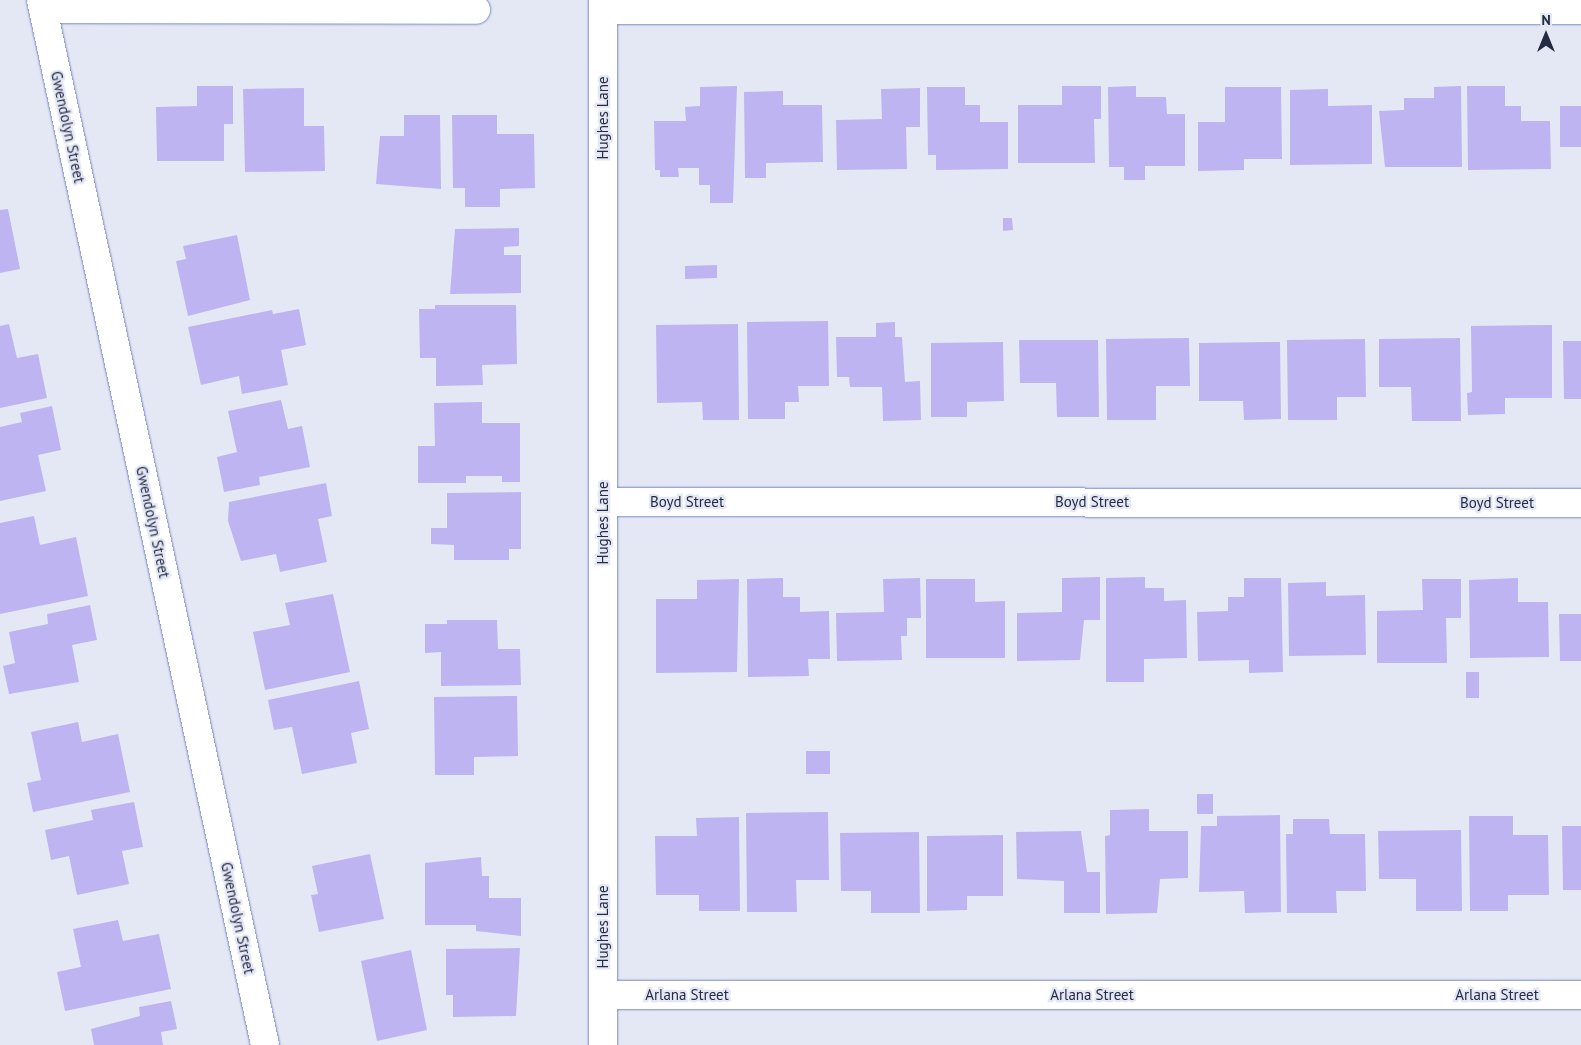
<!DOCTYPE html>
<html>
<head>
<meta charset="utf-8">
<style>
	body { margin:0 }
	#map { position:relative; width:1581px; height:1045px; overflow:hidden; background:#e4e8f5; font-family:"PT Sans",sans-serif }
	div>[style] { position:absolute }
	.building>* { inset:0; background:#beb4f2 }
	.roads { filter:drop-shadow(0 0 1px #7888c0) drop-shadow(0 0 1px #7888c0) }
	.street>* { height:28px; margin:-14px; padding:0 14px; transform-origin:14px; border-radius:14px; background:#fff }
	span { translate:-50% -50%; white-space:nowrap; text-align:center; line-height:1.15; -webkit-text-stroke:4.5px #e4e8f5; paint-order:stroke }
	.street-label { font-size:15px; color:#252b43 }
	.north { position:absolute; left:1521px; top:10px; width:50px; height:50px; -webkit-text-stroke:4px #e4e8f5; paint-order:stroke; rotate:0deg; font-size:14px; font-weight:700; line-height:20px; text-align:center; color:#252b43 }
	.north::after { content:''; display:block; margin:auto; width:18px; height:22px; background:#252b43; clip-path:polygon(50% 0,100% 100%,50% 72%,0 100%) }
</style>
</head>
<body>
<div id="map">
	<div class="building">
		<div style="clip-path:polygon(197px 86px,233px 86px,233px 124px,224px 124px,224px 161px,157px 161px,156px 107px,197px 106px)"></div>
		<div style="clip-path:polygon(737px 86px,733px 203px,710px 203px,710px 185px,699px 185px,699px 168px,678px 168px,679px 177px,660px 177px,660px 170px,655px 170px,654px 121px,686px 121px,685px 107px,700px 106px,700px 87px)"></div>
		<div style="clip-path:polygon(1062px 86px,1101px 86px,1101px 119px,1094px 119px,1095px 163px,1018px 163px,1018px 105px,1062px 105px)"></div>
		<div style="clip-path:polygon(1136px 86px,1136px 97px,1166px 97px,1167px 114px,1185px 114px,1185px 166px,1145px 166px,1145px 180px,1124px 180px,1124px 167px,1109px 167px,1108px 87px)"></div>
		<div style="clip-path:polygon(1461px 86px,1462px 167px,1385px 167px,1379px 111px,1404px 110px,1404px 98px,1434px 98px,1434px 87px)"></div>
		<div style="clip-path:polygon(1467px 86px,1505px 86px,1505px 106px,1521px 106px,1521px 121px,1550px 121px,1551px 169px,1468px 170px)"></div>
		<div style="clip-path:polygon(927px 87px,965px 87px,965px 105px,980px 105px,980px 122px,1008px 122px,1008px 169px,936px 170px,936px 155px,928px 155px)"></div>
		<div style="clip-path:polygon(1225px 87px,1281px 87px,1282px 159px,1244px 159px,1244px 170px,1198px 171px,1198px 122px,1225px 122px)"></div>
		<div style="clip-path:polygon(304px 88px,304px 126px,324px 126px,325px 171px,245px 172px,243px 89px)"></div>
		<div style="clip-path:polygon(920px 88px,920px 127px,906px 127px,907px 169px,837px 170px,836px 120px,882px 119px,881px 89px)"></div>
		<div style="clip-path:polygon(1328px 89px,1328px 106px,1372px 105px,1372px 164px,1290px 165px,1290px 90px)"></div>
		<div style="clip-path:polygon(783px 91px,783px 105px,822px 105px,823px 162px,766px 163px,766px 178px,745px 178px,744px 92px)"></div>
		<div style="clip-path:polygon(1560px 106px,1581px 106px,1581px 147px,1560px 147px)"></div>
		<div style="clip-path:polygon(404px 115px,440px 115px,441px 189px,376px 184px,380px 136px,404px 136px)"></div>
		<div style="clip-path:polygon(452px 115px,497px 115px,497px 134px,534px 134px,535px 188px,500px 189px,500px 207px,465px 207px,465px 188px,453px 188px)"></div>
		<div style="clip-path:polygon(8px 209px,20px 269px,0 273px,0 210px)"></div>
		<div style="clip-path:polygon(1003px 218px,1012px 218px,1013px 230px,1003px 231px)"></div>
		<div style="clip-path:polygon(519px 228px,519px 246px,504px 247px,504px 255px,521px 255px,521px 293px,450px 294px,455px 229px)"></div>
		<div style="clip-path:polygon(237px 235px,250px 300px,188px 316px,176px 261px,186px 259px,183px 246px)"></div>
		<div style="clip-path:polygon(717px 265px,717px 278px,685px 279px,685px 266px)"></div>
		<div style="clip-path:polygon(435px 305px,516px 305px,517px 364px,482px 365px,483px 385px,436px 386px,436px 358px,420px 358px,419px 309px,435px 309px)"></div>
		<div style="clip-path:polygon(299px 309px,306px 345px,281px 350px,288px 385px,242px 394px,239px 376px,201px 385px,188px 327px,272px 310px,273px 314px)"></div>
		<div style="clip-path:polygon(828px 321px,829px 386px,798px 386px,799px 402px,785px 402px,785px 419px,748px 419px,747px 322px)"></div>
		<div style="clip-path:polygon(895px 322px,895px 337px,902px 337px,905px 382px,920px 381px,921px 420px,883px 421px,882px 387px,850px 387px,849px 377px,837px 377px,836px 337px,876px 337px,876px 323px)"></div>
		<div style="clip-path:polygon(9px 324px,17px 358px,38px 354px,47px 398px,0 408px,0 326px)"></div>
		<div style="clip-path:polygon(738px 324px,739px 420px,703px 420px,702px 402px,657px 403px,656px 325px)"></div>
		<div style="clip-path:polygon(1552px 325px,1552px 398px,1505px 398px,1505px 414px,1468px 415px,1467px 393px,1472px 392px,1471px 326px)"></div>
		<div style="clip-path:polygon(1189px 338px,1190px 386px,1156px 386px,1156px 420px,1107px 420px,1106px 339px)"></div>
		<div style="clip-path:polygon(1460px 338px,1461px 421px,1412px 421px,1411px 387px,1379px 387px,1379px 339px)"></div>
		<div style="clip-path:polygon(1365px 339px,1366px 397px,1337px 397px,1337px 420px,1288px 420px,1287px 340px)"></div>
		<div style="clip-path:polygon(1019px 340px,1098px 340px,1099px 417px,1057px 417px,1056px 383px,1020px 383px)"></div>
		<div style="clip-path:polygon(1563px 341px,1581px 341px,1581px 399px,1564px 399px)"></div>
		<div style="clip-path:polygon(1003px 342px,1004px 401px,967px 402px,967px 417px,931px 417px,931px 343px)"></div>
		<div style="clip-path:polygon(1280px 342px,1281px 419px,1244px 420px,1243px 401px,1199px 401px,1199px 343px)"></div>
		<div style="clip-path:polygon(281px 400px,288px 429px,302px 426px,310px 467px,259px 477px,260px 485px,224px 492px,217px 457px,237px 452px,228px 411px)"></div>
		<div style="clip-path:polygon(482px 402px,482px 423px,520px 423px,520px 482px,502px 482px,502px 476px,466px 476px,466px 483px,418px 483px,418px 446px,435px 446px,434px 403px)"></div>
		<div style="clip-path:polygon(52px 406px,61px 450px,38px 455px,46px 491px,0 501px,0 427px,22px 422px,20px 413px)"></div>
		<div style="clip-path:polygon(326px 483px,332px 516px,318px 519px,327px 562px,280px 572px,276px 554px,241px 561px,228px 521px,229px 502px)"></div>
		<div style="clip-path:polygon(521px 492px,521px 549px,509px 549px,509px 560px,454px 560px,454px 545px,431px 544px,431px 528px,447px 528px,447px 493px)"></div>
		<div style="clip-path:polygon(34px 516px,40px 545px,76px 537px,88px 596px,0 614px,0 523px)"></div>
		<div style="clip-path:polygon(1100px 577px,1100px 620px,1084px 620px,1080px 660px,1017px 661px,1017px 613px,1062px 612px,1062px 578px)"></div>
		<div style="clip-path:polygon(1145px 577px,1145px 588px,1164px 588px,1164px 601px,1186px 600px,1187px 658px,1144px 659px,1144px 682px,1106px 682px,1106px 578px)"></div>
		<div style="clip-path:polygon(783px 578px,783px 597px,800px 597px,800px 612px,829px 611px,830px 659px,808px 659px,809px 676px,748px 677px,747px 579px)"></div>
		<div style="clip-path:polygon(920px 578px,921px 618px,907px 618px,907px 636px,901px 636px,902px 660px,837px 661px,836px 613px,884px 612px,883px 579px)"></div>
		<div style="clip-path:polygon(1244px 578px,1281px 578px,1283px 672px,1249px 673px,1249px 660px,1198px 661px,1197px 612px,1228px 611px,1228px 597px,1244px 597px)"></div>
		<div style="clip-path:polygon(1518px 578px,1518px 602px,1548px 602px,1549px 657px,1470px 658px,1469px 580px)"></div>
		<div style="clip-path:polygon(739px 579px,737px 672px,656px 673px,656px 599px,697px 599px,697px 580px)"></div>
		<div style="clip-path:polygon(926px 579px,975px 579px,975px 602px,1005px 601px,1005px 658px,926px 658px)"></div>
		<div style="clip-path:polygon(1422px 579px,1461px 579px,1461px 618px,1446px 618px,1447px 663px,1377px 663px,1377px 611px,1423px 610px)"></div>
		<div style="clip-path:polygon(1326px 582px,1326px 596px,1365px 595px,1366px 655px,1289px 656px,1288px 583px)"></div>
		<div style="clip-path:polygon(333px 594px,350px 672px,265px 690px,253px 632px,290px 625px,285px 603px)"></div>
		<div style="clip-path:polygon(90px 605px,97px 640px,72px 645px,79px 682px,9px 694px,3px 666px,15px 663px,9px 632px,48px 624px,47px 614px)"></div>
		<div style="clip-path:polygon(1559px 614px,1581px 614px,1581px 661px,1560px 661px)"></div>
		<div style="clip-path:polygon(447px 620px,497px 620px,498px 649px,520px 649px,521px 685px,441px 686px,441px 652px,425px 653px,425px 624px,447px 624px)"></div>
		<div style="clip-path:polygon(1466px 672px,1479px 672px,1479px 698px,1466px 698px)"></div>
		<div style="clip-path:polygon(359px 681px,369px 729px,351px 733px,357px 763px,302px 774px,292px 727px,274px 730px,268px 700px)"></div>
		<div style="clip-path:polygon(517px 696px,518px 756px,474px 757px,474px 775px,435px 775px,434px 697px)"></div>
		<div style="clip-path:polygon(78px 722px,82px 742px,118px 734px,130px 792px,33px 812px,27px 783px,41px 780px,31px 732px)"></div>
		<div style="clip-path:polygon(806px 751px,830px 751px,830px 774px,806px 774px)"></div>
		<div style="clip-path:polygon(1197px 794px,1213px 794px,1213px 814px,1197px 814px)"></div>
		<div style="clip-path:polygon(134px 802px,143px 847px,122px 851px,129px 884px,77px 895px,69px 856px,51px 860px,45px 830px,93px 820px,91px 810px)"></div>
		<div style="clip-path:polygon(1149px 809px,1149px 831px,1188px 831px,1188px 878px,1160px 879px,1157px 913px,1106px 914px,1105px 836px,1110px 835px,1110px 810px)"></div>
		<div style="clip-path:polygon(828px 812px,829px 880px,796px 880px,797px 912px,747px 912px,746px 813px)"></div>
		<div style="clip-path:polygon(1280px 815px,1281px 912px,1245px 913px,1244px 891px,1199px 892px,1201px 826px,1217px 826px,1217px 816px)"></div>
		<div style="clip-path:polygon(1469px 816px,1513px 816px,1513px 835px,1548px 835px,1549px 895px,1508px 895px,1508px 911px,1470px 911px)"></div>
		<div style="clip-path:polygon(739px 817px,740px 911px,699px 911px,699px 895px,656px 895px,655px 836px,697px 836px,696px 818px)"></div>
		<div style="clip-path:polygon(1293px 819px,1329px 819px,1330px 834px,1365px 834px,1366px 891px,1336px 891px,1337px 913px,1287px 913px,1286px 834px,1293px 834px)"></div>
		<div style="clip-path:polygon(1562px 826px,1581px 826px,1581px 890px,1563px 890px)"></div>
		<div style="clip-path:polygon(1461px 830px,1462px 911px,1416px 911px,1416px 879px,1379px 879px,1378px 831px)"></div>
		<div style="clip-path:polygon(1081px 831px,1087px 872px,1100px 872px,1100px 913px,1064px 913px,1064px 881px,1017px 879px,1016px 832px)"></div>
		<div style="clip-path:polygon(919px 832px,920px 913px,871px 913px,871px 891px,841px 891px,840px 833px)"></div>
		<div style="clip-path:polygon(1003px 835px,1003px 896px,967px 896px,967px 910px,927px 911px,927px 836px)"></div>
		<div style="clip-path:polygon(370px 854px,384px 919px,319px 932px,311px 895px,318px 894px,312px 866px)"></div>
		<div style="clip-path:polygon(481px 857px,482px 876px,489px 876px,489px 898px,521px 898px,521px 936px,476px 931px,476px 925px,425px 925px,425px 863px)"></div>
		<div style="clip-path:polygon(118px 920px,123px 941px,159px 934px,171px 989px,65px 1011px,57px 972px,81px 967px,73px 929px)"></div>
		<div style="clip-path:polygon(520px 948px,516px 1016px,453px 1017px,453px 995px,446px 995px,446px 949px)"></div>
		<div style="clip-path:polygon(411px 950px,427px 1030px,377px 1041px,361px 961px)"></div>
		<div style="clip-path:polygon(171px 1001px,177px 1029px,161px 1032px,163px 1045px,94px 1045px,91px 1029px,140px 1016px,139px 1007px)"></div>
	</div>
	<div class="roads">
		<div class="street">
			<div style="left:41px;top:0;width:1069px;rotate:77.9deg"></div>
			<div style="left:43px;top:9px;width:433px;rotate:0.1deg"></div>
			<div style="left:603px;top:10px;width:978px"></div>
			<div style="left:603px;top:502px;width:978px;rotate:0.06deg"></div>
			<div style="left:603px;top:995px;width:978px"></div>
			<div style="left:603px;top:1045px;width:1045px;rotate:-90deg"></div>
		</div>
	</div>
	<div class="street-label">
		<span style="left:603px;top:118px;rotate:-90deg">Hughes Lane</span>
		<span style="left:68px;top:127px;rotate:78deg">Gwendolyn Street</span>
		<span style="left:687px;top:502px">Boyd Street</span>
		<span style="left:1092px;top:502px">Boyd Street</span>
		<span style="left:1497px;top:503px">Boyd Street</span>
		<span style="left:153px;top:522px;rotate:78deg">Gwendolyn Street</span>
		<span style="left:603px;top:523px;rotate:-90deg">Hughes Lane</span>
		<span style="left:238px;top:918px;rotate:78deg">Gwendolyn Street</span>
		<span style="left:603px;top:927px;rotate:-90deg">Hughes Lane</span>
		<span style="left:687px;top:995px">Arlana Street</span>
		<span style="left:1092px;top:995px">Arlana Street</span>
		<span style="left:1497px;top:995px">Arlana Street</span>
	</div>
	<div class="north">N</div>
</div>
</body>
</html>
